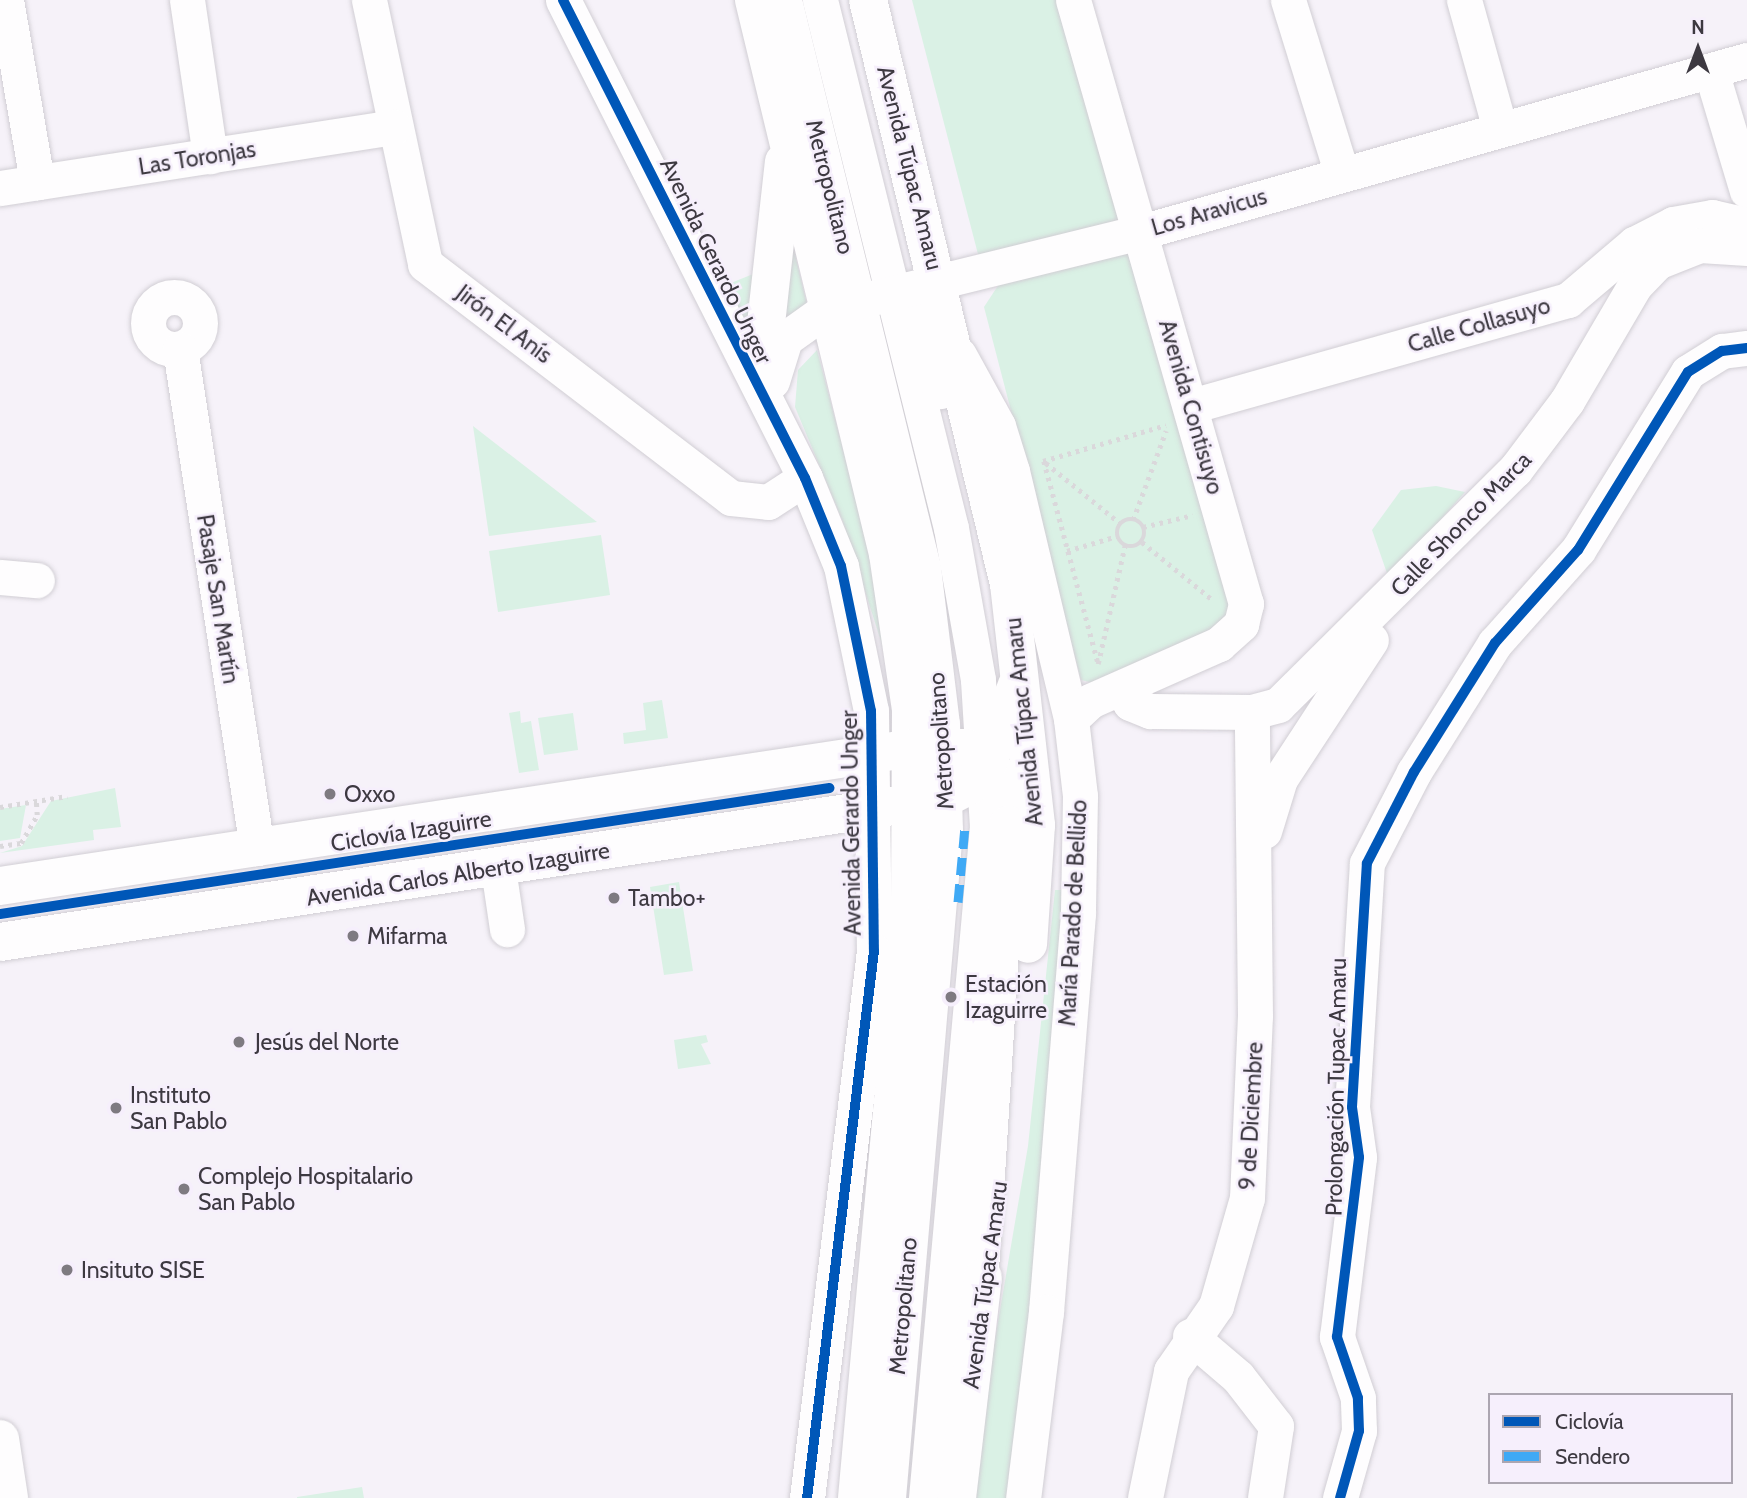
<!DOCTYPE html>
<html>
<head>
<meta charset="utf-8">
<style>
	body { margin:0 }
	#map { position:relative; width:1747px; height:1498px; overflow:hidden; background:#f6f2f9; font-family:Cabin,sans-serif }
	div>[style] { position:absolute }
	.green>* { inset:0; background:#daf1e5 }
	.path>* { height:4.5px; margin-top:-2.25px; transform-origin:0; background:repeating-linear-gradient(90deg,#dad8db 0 3.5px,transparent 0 8.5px) }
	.path>.ring { margin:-2.25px; padding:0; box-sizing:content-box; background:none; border:4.5px solid #dad8db; border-radius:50% }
	.roads { filter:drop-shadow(0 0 2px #d1ced4) drop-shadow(0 0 2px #d1ced4) }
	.minor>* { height:35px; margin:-17.5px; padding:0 17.5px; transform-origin:17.5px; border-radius:17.5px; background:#fefdfe }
	.minor>.ring { margin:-17.5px; padding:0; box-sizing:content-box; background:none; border:35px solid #fefdfe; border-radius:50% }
	.major>* { height:38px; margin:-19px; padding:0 19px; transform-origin:19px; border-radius:19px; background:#fefdfe }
	.quiet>* { height:9px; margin-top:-4.5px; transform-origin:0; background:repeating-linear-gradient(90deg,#3fa9f5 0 18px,transparent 0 27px) }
	.cycleway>* { height:10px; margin:-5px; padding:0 5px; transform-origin:5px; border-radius:5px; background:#0057b8 }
	.dots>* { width:19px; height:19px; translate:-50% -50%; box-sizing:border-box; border:4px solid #f6effc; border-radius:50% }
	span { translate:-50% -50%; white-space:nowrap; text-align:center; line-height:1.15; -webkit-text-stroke:5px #f6effc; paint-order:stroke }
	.street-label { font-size:23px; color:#3d3941 }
	.poi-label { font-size:23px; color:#3d3941 }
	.left { translate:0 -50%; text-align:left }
	.legend { position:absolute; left:1488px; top:1393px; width:245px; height:91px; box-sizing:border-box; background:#f6effc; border:2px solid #aca6b1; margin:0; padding:9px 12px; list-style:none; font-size:21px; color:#3d3941 }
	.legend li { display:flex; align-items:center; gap:14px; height:35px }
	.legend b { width:35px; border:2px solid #aca6b1 }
	.north { position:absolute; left:1663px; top:14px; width:70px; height:70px; -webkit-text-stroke:5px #f6effc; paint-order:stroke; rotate:0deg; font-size:19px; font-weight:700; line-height:28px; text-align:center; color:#3d3941 }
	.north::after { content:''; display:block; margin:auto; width:24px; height:32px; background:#3d3941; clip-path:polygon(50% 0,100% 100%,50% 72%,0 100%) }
</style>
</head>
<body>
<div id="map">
	<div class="green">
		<div style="clip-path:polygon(912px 0,1059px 0,1124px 222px,979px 258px)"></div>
		<div style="clip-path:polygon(787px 221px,808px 309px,775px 336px)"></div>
		<div style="clip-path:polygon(1135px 243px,1233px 621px,1098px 684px,1081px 680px,984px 307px,1001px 281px)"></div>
		<div style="clip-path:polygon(763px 270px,758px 341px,716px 289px)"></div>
		<div style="clip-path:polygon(817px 350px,876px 575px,886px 657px,843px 522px,795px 407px,798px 370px)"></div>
		<div style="clip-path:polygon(473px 426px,597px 522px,489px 536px)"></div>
		<div style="clip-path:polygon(1436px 486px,1465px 492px,1389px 579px,1372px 530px,1401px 490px)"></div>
		<div style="clip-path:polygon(601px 535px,610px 595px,498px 612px,489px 551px)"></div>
		<div style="clip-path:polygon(662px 700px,668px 738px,624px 744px,623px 733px,646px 730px,643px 703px)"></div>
		<div style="clip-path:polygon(520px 711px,521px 723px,531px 721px,539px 770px,519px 773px,509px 713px)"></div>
		<div style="clip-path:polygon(573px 713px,578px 750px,544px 755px,538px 718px)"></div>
		<div style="clip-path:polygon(115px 788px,121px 827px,93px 830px,94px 840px,0 853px,22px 846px,51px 801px)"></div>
		<div style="clip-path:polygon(26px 805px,20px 838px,0 841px,0 809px)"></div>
		<div style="clip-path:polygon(679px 882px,693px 971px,664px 975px,650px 887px)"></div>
		<div style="clip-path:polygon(1055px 890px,1070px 890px,1014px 1498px,968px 1498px,1028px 1146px)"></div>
		<div style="clip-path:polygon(706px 1035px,708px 1042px,701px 1044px,711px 1064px,678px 1069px,674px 1040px)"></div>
		<div style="clip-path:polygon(362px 1487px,364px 1498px,297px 1498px,297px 1497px)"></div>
	</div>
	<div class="path">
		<div style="left:1043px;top:461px;width:128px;rotate:-16.3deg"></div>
		<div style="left:1044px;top:461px;width:212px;rotate:75deg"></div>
		<div style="left:1046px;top:463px;width:97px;rotate:39.1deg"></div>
		<div class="ring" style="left:1117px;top:519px;width:23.5px;height:23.5px"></div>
		<div style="left:1133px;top:520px;width:95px;rotate:-69.7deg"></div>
		<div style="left:1143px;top:527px;width:51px;rotate:-13.5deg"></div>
		<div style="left:1142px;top:542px;width:93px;rotate:39.3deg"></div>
		<div style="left:1067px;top:551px;width:52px;rotate:-16.7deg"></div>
		<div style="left:1098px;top:664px;width:122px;rotate:-77.2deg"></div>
		<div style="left:0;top:807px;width:68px;rotate:-9.3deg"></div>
		<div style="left:0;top:846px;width:21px;rotate:-8deg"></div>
		<div style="left:21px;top:843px;width:32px;rotate:-60deg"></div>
		<div style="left:37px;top:815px;width:14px;rotate:-94deg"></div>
	</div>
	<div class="roads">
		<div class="minor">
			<div style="left:6px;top:0;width:185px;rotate:80.3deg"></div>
			<div style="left:187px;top:0;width:158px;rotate:81.6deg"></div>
			<div style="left:369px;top:0;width:270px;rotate:78deg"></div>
			<div style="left:425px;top:264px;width:385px;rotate:37.4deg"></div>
			<div style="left:731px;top:498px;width:37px;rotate:6deg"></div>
			<div style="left:768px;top:502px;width:44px;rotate:-33deg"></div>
			<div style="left:563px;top:0;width:536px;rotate:63.15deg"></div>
			<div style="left:805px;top:478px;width:95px;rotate:67.8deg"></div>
			<div style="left:841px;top:566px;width:148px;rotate:78.3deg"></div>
			<div style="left:871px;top:711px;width:240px;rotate:89.3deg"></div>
			<div style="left:874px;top:951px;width:551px;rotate:96.98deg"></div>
			<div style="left:784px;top:0;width:584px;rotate:76.23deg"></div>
			<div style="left:923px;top:567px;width:158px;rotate:83.1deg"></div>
			<div style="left:942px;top:724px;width:106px;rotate:88.4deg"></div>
			<div style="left:945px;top:830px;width:670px;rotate:94.88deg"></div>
			<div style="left:820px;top:0;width:544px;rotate:76.07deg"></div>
			<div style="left:951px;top:528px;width:154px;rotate:79.9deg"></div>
			<div style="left:978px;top:680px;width:146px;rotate:86.5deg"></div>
			<div style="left:987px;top:826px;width:675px;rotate:95.19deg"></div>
			<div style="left:1288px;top:0;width:182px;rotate:72.8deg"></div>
			<div style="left:1464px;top:0;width:134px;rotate:74.4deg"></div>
			<div style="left:1711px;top:71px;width:125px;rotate:73.3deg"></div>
			<div style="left:0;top:188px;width:399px;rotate:-8.8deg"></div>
			<div style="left:916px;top:289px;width:105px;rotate:76.8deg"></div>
			<div class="ring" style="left:148px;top:297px;width:17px;height:17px"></div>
			<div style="left:180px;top:349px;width:505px;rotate:81.23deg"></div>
			<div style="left:959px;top:355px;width:81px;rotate:61.2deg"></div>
			<div style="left:998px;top:426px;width:47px;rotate:72.7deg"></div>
			<div style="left:1012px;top:471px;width:255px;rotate:76.6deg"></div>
			<div style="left:1071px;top:719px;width:78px;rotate:83.3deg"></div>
			<div style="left:1080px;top:796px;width:118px;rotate:91deg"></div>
			<div style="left:1078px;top:914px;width:399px;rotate:94.6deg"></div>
			<div style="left:1046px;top:1312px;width:187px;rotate:97deg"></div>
			<div style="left:772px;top:381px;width:44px;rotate:-72.8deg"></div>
			<div style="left:785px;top:339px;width:52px;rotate:-35.5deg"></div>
			<div style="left:827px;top:309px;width:323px;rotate:-13.8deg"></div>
			<div style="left:1141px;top:232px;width:630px;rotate:-15.85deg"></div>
			<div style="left:1191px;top:406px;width:392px;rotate:-15.7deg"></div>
			<div style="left:1568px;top:300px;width:87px;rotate:-40.3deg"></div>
			<div style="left:1634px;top:244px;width:44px;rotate:-27.1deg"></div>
			<div style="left:1673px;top:224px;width:40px;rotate:-10deg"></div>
			<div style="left:1712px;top:217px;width:36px;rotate:13deg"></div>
			<div style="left:0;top:577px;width:37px;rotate:5deg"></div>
			<div style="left:1124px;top:690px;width:14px;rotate:65deg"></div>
			<div style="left:1130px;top:703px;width:22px;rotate:22deg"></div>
			<div style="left:1150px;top:711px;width:102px;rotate:0.6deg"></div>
			<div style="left:1252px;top:712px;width:27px;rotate:-15deg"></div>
			<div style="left:1278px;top:705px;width:334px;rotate:-44.8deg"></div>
			<div style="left:1515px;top:470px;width:86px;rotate:-53deg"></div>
			<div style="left:1567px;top:401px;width:134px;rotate:-59.6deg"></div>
			<div style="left:1635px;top:285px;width:32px;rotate:-46deg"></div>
			<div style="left:1657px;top:262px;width:46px;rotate:-21.6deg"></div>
			<div style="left:1700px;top:245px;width:47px;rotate:3.7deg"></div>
			<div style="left:1071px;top:719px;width:26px;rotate:-43deg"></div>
			<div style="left:1090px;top:701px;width:141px;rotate:-23.8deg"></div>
			<div style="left:1219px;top:644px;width:30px;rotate:-42deg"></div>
			<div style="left:1241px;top:624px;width:21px;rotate:-76deg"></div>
			<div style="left:1246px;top:604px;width:628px;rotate:-105.98deg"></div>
			<div style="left:1264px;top:831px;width:54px;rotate:-72.9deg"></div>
			<div style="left:1280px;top:779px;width:166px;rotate:-56.8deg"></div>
			<div style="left:498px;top:868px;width:62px;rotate:81.6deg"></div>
			<div style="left:1190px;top:1336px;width:63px;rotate:40.5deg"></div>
			<div style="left:1238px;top:1377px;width:62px;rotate:52.2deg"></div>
			<div style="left:1276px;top:1426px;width:73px;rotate:98.7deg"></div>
			<div style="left:1145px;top:1498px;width:130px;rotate:-78.4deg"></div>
			<div style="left:1171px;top:1371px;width:79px;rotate:-55.3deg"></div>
			<div style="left:1216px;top:1306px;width:112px;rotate:-74deg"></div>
			<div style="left:1247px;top:1198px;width:182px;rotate:-87.5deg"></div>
			<div style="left:1255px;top:1016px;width:304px;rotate:-90.6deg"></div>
			<div style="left:1340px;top:1498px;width:70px;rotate:-74.2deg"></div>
			<div style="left:1359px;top:1431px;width:33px;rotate:-92deg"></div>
			<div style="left:1358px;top:1398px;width:65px;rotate:-109deg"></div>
			<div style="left:1337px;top:1337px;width:181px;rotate:-83deg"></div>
			<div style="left:1359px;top:1157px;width:50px;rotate:-98deg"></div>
			<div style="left:1352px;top:1107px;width:244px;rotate:-86.5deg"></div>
			<div style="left:1367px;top:863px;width:102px;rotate:-62.7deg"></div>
			<div style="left:1414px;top:772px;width:152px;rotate:-57.9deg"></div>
			<div style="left:1495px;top:643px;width:125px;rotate:-48.3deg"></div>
			<div style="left:1578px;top:550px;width:209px;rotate:-58.3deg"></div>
			<div style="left:1688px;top:372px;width:40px;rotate:-32deg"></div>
			<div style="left:1722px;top:351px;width:25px;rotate:-7deg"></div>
		</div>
		<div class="major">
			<div style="left:754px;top:0;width:570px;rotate:76.4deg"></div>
			<div style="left:888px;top:554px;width:158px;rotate:81.6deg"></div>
			<div style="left:911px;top:710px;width:202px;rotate:90.3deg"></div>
			<div style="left:910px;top:912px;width:588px;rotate:95.17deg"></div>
			<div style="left:868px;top:0;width:601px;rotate:76.43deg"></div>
			<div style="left:1009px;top:584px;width:243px;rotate:83.6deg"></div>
			<div style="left:1036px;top:825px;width:119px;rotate:93.8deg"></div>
			<div style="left:772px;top:371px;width:47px;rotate:-97.3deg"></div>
			<div style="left:766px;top:324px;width:163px;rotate:-83.7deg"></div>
			<div style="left:0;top:886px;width:923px;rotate:-8.6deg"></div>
			<div style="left:913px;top:748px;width:53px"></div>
			<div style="left:966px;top:748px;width:39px;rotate:40deg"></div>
			<div style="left:996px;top:773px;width:53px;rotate:77deg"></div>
			<div style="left:1008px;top:825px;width:478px;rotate:93.6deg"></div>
			<div style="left:0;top:942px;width:956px;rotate:-8.66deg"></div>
			<div style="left:945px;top:798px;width:27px;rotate:-27deg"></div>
			<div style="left:969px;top:786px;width:30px;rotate:-50deg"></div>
			<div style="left:988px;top:763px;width:83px;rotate:-69.6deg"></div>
			<div style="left:0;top:1439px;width:60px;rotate:81.3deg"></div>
			<div style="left:957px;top:1498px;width:222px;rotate:-83.3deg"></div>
		</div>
	</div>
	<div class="quiet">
		<div style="left:958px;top:902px;width:75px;rotate:-84.7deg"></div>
	</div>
	<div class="cycleway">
		<div style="left:563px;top:0;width:536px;rotate:63.15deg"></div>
		<div style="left:805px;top:478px;width:95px;rotate:67.8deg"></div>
		<div style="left:841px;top:566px;width:148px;rotate:78.3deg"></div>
		<div style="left:871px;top:711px;width:240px;rotate:89.3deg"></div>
		<div style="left:874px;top:951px;width:551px;rotate:96.98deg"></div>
		<div style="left:0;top:914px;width:839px;rotate:-8.64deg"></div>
		<div style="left:1340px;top:1498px;width:70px;rotate:-74.2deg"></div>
		<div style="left:1359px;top:1431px;width:33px;rotate:-92deg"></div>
		<div style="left:1358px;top:1398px;width:65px;rotate:-109deg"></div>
		<div style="left:1337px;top:1337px;width:181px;rotate:-83deg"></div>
		<div style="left:1359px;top:1157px;width:50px;rotate:-98deg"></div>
		<div style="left:1352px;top:1107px;width:244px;rotate:-86.5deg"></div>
		<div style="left:1367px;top:863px;width:102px;rotate:-62.7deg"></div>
		<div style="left:1414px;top:772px;width:152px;rotate:-57.9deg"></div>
		<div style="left:1495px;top:643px;width:125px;rotate:-48.3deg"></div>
		<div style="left:1578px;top:550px;width:209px;rotate:-58.3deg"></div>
		<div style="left:1688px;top:372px;width:40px;rotate:-32deg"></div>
		<div style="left:1722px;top:351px;width:25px;rotate:-7deg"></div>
	</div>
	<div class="dots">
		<div style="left:330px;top:794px;background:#7e7a81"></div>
		<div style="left:614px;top:898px;background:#7e7a81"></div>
		<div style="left:353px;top:936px;background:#7e7a81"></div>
		<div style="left:951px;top:997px;background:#7e7a81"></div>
		<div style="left:239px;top:1042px;background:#7e7a81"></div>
		<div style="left:116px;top:1108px;background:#7e7a81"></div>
		<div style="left:184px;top:1189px;background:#7e7a81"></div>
		<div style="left:67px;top:1270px;background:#7e7a81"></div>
	</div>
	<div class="street-label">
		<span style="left:197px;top:158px;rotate:-9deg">Las Toronjas</span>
		<span style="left:910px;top:168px;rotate:76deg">Avenida Túpac Amaru</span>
		<span style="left:830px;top:187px;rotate:76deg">Metropolitano</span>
		<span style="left:1209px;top:212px;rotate:-16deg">Los Aravicus</span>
		<span style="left:716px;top:261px;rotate:64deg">Avenida Gerardo Unger</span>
		<span style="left:504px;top:324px;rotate:37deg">Jirón El Anís</span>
		<span style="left:1479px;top:325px;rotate:-16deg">Calle Collasuyo</span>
		<span style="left:1191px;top:407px;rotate:74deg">Avenida Contisuyo</span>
		<span style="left:1461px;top:524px;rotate:-46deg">Calle Shonco Marca</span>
		<span style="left:218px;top:599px;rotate:81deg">Pasaje San Martín</span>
		<span style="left:1024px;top:722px;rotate:-96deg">Avenida Túpac Amaru</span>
		<span style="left:941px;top:741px;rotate:-94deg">Metropolitano</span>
		<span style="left:851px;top:823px;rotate:-91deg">Avenida Gerardo Unger</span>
		<span style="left:411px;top:831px;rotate:-9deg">Ciclovía Izaguirre</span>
		<span style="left:458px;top:874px;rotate:-9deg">Avenida Carlos Alberto Izaguirre</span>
		<span style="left:1073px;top:913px;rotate:-87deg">María Parado de Bellido</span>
		<span style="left:1336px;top:1087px;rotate:-89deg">Prolongación Tupac Amaru</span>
		<span style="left:1251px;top:1116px;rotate:-87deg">9 de Diciembre</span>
		<span style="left:985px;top:1285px;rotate:-82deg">Avenida Túpac Amaru</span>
		<span style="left:903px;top:1306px;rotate:-85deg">Metropolitano</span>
	</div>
	<div class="poi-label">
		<span class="left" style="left:344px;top:794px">Oxxo</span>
		<span class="left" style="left:628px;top:898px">Tambo+</span>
		<span class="left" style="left:367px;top:936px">Mifarma</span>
		<span class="left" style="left:965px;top:997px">Estación<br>Izaguirre</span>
		<span class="left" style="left:255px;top:1042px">Jesús del Norte</span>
		<span class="left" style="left:130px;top:1108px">Instituto<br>San Pablo</span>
		<span class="left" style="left:198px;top:1189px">Complejo Hospitalario<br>San Pablo</span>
		<span class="left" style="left:81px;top:1270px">Insituto SISE</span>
	</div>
	<ul class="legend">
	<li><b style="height:9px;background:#0057b8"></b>Ciclovía</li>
	<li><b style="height:9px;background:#3fa9f5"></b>Sendero</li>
	</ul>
	<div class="north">N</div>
</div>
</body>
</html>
